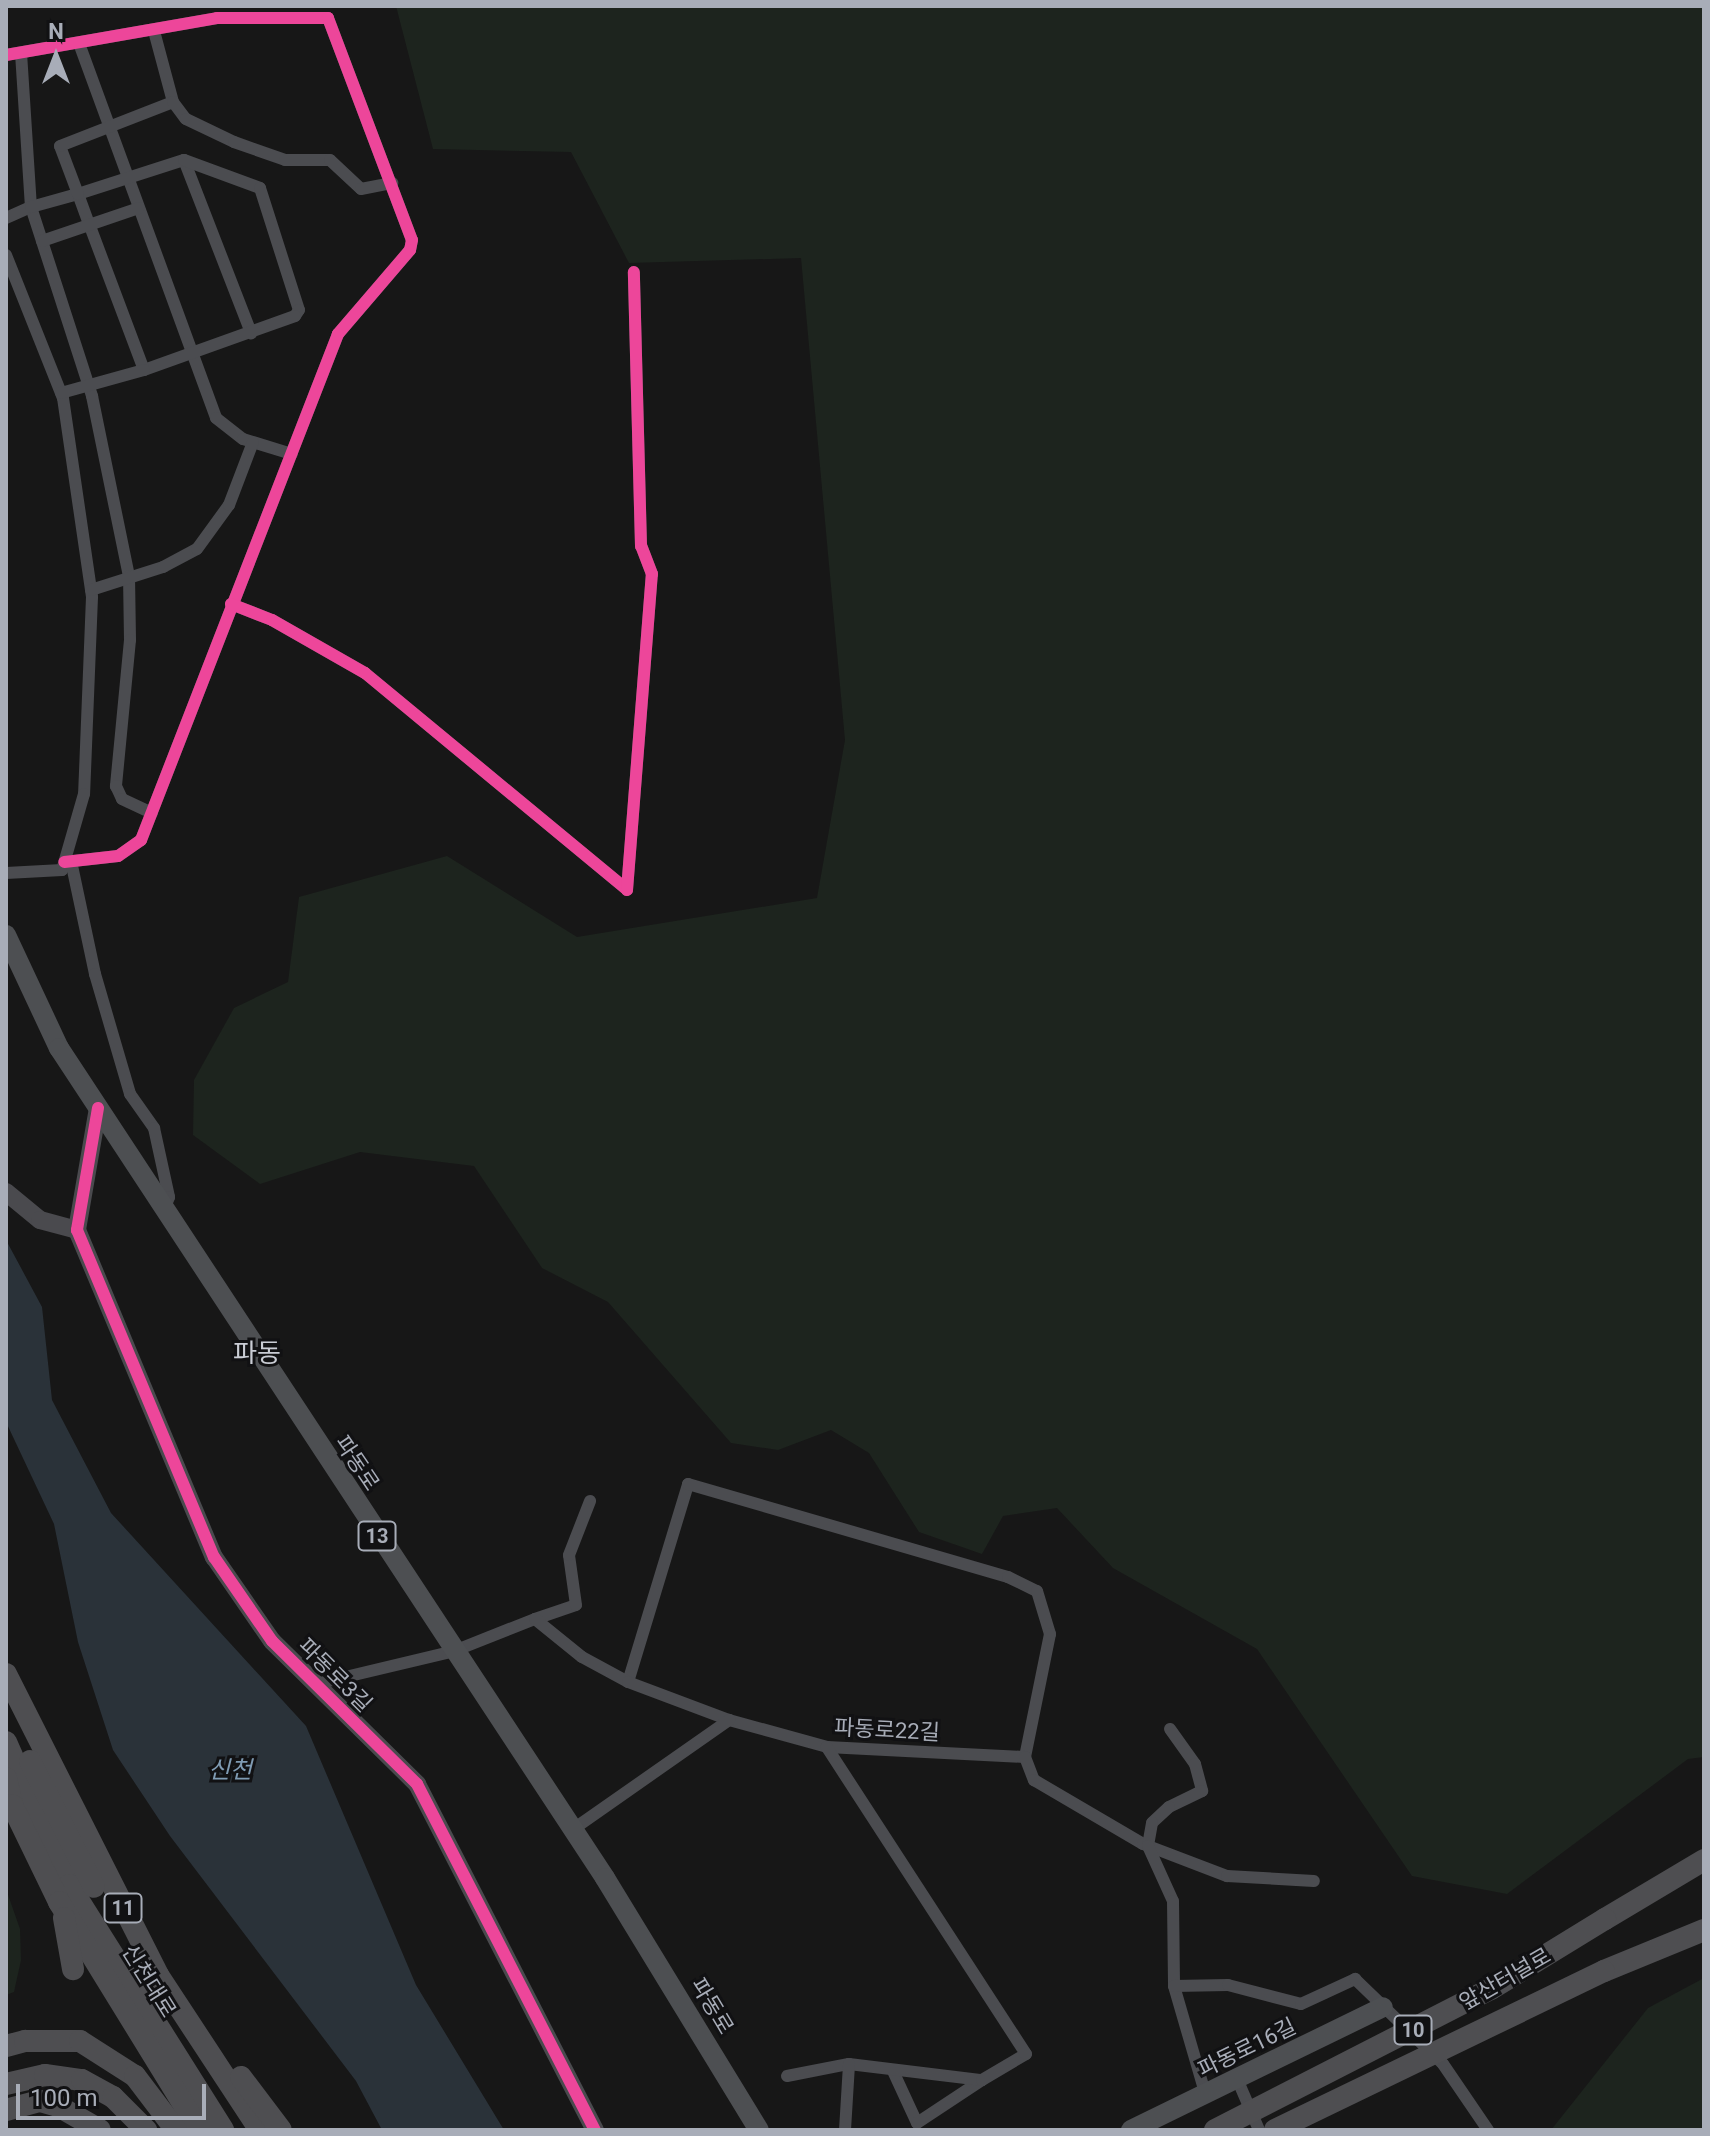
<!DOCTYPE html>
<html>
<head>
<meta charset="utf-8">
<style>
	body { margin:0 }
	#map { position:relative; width:1710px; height:2136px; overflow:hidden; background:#171717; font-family:Roboto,"Noto Sans KR",sans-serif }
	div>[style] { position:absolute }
	.green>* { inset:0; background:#1d241e }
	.water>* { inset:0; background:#2a3239 }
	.street>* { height:12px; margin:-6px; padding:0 6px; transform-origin:6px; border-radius:6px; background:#4b4c50 }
	.secondary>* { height:18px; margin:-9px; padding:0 9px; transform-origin:9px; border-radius:9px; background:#4a4a4e }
	.primary>* { height:20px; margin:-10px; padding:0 10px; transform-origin:10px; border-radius:10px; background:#4d4f52 }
	.highway>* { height:22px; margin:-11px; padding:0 11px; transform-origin:11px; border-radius:11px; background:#4e4e51 }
	.highway-bridge>* { height:22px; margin:-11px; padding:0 11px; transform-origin:11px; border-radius:11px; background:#4e4e51 }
	.cycleway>* { height:12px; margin:-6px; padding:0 6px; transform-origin:6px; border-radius:6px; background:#ed469a }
	span { translate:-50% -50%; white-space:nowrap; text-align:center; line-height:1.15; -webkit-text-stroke:6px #111113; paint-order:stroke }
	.shield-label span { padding:2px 6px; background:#111113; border:2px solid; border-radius:6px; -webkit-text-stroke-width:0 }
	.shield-label { font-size:20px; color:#a8adb8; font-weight:700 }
	.street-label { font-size:22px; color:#a8adb8 }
	.water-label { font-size:24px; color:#7f9bb3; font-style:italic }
	.quarter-label { font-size:26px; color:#c9ccd4 }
	.frame { position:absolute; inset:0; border:8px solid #a8adb8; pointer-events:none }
	.north { position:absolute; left:16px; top:16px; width:80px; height:80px; -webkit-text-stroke:6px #111113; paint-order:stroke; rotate:0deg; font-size:22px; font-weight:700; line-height:32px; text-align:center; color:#a8adb8 }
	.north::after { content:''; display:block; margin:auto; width:28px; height:36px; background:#a8adb8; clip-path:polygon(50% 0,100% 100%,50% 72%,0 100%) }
	.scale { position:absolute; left:16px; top:2084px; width:190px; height:36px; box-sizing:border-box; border:4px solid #a8adb8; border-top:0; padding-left:10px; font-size:24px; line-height:28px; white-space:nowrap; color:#a8adb8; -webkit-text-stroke:6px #111113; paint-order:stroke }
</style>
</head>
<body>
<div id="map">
	<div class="green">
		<div style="clip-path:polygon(396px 6px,1704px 6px,1704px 1757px,1688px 1759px,1507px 1894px,1412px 1876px,1257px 1649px,1113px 1568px,1057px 1508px,1003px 1516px,982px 1554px,919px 1532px,869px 1453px,831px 1430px,778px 1450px,731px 1443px,608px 1302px,542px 1268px,474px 1166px,360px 1152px,260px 1184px,193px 1135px,194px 1080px,234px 1008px,288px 982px,299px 897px,447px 856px,577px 937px,817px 898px,845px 740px,801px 258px,629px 263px,571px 152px,433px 149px)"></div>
		<div style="clip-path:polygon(6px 1889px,20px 1929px,21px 1960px,14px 1992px,6px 1995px)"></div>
		<div style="clip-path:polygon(1704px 1978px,1704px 2130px,1551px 2130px,1648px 2008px)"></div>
	</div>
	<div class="water">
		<div style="clip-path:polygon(6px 1240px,42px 1307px,52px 1400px,111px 1513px,306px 1726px,416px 1985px,504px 2130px,382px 2130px,356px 2081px,170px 1836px,113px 1750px,78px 1642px,54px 1524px,6px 1422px)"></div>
	</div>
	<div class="street">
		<div style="left:154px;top:31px;width:73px;rotate:75deg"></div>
		<div style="left:80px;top:46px;width:396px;rotate:69.9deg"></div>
		<div style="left:216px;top:418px;width:34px;rotate:38deg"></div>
		<div style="left:243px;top:439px;width:51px;rotate:17deg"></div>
		<div style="left:21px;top:53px;width:154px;rotate:86.3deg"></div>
		<div style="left:31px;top:207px;width:199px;rotate:72.1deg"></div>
		<div style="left:92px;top:396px;width:184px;rotate:78.4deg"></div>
		<div style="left:129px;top:576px;width:64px;rotate:89.1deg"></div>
		<div style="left:130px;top:640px;width:147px;rotate:95.5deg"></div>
		<div style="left:116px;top:786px;width:14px;rotate:65deg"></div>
		<div style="left:122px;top:799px;width:33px;rotate:25deg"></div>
		<div style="left:6px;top:55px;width:214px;rotate:-9.9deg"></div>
		<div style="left:217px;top:18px;width:111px"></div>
		<div style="left:328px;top:18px;width:237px;rotate:69.3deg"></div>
		<div style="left:412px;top:240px;width:10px;rotate:101deg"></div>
		<div style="left:410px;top:250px;width:111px;rotate:130.6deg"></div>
		<div style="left:338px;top:334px;width:543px;rotate:111.27deg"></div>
		<div style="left:141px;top:840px;width:28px;rotate:145deg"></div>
		<div style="left:118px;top:856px;width:54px;rotate:173.7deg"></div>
		<div style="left:184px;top:160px;width:186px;rotate:68.8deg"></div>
		<div style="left:6px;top:218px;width:27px;rotate:-24deg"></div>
		<div style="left:31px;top:207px;width:49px;rotate:-15.5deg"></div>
		<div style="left:78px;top:194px;width:111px;rotate:-17.8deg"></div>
		<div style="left:184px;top:160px;width:81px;rotate:20.2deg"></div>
		<div style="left:260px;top:188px;width:128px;rotate:72.3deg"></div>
		<div style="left:299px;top:310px;width:7px;rotate:124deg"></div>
		<div style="left:295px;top:316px;width:160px;rotate:160.3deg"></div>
		<div style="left:144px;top:370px;width:156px;rotate:-110.6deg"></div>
		<div style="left:89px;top:224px;width:32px;rotate:-110deg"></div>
		<div style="left:78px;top:194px;width:51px;rotate:-110.6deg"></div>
		<div style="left:60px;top:146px;width:121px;rotate:-21.3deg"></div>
		<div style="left:173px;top:102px;width:21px;rotate:53deg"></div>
		<div style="left:186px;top:119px;width:53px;rotate:25.6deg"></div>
		<div style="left:234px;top:142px;width:54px;rotate:19.4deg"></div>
		<div style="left:285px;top:160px;width:45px"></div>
		<div style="left:330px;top:160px;width:42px;rotate:43.1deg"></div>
		<div style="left:361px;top:189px;width:32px;rotate:-11deg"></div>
		<div style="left:42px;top:241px;width:102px;rotate:-18.8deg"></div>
		<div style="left:6px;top:255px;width:154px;rotate:68.3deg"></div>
		<div style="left:63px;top:398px;width:201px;rotate:81.7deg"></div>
		<div style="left:92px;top:597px;width:197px;rotate:92.3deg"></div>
		<div style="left:84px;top:794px;width:79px;rotate:106.1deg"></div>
		<div style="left:62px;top:870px;width:56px;rotate:176.9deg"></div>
		<div style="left:61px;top:393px;width:86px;rotate:-15.5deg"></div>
		<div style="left:91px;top:590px;width:76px;rotate:-17.7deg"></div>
		<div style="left:163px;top:567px;width:38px;rotate:-28deg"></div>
		<div style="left:197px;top:549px;width:54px;rotate:-54deg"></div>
		<div style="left:229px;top:505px;width:67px;rotate:-69.1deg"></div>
		<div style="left:231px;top:604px;width:44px;rotate:21.3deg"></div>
		<div style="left:272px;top:620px;width:107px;rotate:29.7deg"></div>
		<div style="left:365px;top:673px;width:340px;rotate:39.6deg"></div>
		<div style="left:627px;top:890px;width:317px;rotate:-85.5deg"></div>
		<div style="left:652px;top:574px;width:30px;rotate:-111deg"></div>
		<div style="left:641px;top:546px;width:274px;rotate:-91.5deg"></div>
		<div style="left:71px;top:861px;width:116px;rotate:78deg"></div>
		<div style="left:95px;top:974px;width:125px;rotate:73.7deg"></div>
		<div style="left:130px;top:1094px;width:42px;rotate:54.8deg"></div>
		<div style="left:154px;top:1128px;width:71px;rotate:77.7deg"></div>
		<div style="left:169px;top:1197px;width:14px;rotate:111deg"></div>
		<div style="left:535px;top:1619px;width:43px;rotate:-18.9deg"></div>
		<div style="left:576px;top:1605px;width:50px;rotate:-98deg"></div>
		<div style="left:569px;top:1555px;width:58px;rotate:-68.7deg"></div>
		<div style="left:628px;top:1682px;width:207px;rotate:-73.1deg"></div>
		<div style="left:688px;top:1484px;width:333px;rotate:16.2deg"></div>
		<div style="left:1008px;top:1577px;width:32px;rotate:26deg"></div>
		<div style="left:1037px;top:1591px;width:45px;rotate:73.2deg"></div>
		<div style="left:1050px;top:1634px;width:126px;rotate:101.5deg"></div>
		<div style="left:316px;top:1684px;width:142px;rotate:-13.4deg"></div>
		<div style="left:454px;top:1651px;width:87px;rotate:-21.6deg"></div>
		<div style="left:535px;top:1619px;width:60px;rotate:39deg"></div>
		<div style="left:582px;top:1657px;width:52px;rotate:28.5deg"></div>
		<div style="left:628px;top:1682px;width:108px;rotate:20.6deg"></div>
		<div style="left:729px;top:1720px;width:102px;rotate:15.4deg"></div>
		<div style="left:827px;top:1747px;width:198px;rotate:2.9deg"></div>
		<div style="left:1025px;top:1757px;width:25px;rotate:69deg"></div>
		<div style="left:1034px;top:1780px;width:126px;rotate:30.4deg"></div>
		<div style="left:1143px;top:1844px;width:90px;rotate:20.9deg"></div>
		<div style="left:1227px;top:1876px;width:87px;rotate:3.3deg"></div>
		<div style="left:1170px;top:1729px;width:43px;rotate:54.5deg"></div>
		<div style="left:1195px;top:1764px;width:28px;rotate:75deg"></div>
		<div style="left:1202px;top:1791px;width:37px;rotate:154deg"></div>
		<div style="left:1169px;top:1807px;width:23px;rotate:137deg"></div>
		<div style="left:1152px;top:1823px;width:23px;rotate:100deg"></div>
		<div style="left:1148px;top:1846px;width:60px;rotate:65.6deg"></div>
		<div style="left:1173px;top:1901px;width:85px;rotate:89.3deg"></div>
		<div style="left:1174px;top:1986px;width:115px;rotate:73.8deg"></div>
		<div style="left:572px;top:1830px;width:192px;rotate:-35deg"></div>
		<div style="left:1174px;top:1986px;width:54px;rotate:-1.1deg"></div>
		<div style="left:1228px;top:1985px;width:75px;rotate:14.6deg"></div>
		<div style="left:1301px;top:2004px;width:60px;rotate:-24.8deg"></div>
		<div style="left:1355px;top:1979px;width:122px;rotate:44deg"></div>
		<div style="left:1443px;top:2064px;width:80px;rotate:55.7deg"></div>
		<div style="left:893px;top:2071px;width:57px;rotate:65.2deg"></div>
		<div style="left:917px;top:2123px;width:78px;rotate:-33.5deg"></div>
		<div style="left:787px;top:2076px;width:63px;rotate:-11deg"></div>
		<div style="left:849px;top:2064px;width:134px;rotate:6.9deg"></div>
		<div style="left:982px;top:2080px;width:51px;rotate:-30.6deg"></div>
		<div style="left:1026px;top:2054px;width:366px;rotate:-123deg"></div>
		<div style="left:1229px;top:2085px;width:10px;rotate:-24deg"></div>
		<div style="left:1238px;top:2081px;width:53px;rotate:66.8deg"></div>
		<div style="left:845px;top:2130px;width:66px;rotate:-86.5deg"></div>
	</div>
	<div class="secondary">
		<div style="left:98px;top:1108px;width:124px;rotate:99.8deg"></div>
		<div style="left:77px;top:1230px;width:355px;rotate:67.3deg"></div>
		<div style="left:214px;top:1557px;width:102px;rotate:55.4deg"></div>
		<div style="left:272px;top:1641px;width:204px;rotate:44.6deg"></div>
		<div style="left:417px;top:1784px;width:389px;rotate:62.8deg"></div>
		<div style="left:6px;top:1192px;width:44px;rotate:39.5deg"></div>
		<div style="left:40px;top:1220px;width:38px;rotate:15deg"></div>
	</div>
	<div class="primary">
		<div style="left:6px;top:935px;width:125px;rotate:64.9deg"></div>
		<div style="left:59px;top:1048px;width:993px;rotate:56.66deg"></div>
		<div style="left:605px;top:1878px;width:295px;rotate:58.6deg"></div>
		<div style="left:1131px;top:2130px;width:280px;rotate:-26deg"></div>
	</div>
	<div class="highway">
		<div style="left:6px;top:1674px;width:337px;rotate:63.2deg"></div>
		<div style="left:158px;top:1975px;width:186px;rotate:56.7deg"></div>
		<div style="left:6px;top:1742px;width:156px;rotate:66.2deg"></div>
		<div style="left:69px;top:1885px;width:289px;rotate:57.8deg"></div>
		<div style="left:30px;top:1761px;width:141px;rotate:63.1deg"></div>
		<div style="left:6px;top:1778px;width:28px;rotate:77deg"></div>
		<div style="left:12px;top:1805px;width:108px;rotate:64.1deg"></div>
		<div style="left:59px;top:1902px;width:268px;rotate:58.4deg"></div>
		<div style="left:64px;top:1918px;width:52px;rotate:80deg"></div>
		<div style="left:1605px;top:1919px;width:115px;rotate:-30.8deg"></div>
		<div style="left:1604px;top:1971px;width:108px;rotate:-22.3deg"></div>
		<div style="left:6px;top:2046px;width:20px;rotate:-15deg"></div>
		<div style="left:25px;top:2041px;width:55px"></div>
		<div style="left:80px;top:2041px;width:65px;rotate:32.5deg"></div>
		<div style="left:135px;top:2076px;width:68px;rotate:52.8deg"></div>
		<div style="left:241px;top:2077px;width:66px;rotate:53deg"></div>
		<div style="left:6px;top:2084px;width:40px;rotate:-13deg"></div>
		<div style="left:45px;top:2075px;width:37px;rotate:8deg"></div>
		<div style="left:82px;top:2080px;width:35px;rotate:29deg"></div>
		<div style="left:113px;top:2097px;width:47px;rotate:45deg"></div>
		<div style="left:6px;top:2110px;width:35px;rotate:-15deg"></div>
		<div style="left:40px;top:2101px;width:19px;rotate:16deg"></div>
		<div style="left:58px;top:2106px;width:48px;rotate:29.7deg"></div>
	</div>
	<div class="highway-bridge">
		<div style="left:1215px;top:2130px;width:310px;rotate:-27.1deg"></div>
		<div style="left:1491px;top:1989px;width:134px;rotate:-31.6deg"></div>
		<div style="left:1275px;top:2130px;width:365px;rotate:-25.8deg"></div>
	</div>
	<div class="cycleway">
		<div style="left:6px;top:55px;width:214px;rotate:-9.9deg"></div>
		<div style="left:217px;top:18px;width:111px"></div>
		<div style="left:328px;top:18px;width:237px;rotate:69.3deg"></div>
		<div style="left:412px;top:240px;width:10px;rotate:101deg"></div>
		<div style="left:410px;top:250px;width:111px;rotate:130.6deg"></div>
		<div style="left:338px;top:334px;width:543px;rotate:111.27deg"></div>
		<div style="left:141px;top:840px;width:28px;rotate:145deg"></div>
		<div style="left:118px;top:856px;width:54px;rotate:173.7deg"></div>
		<div style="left:231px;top:604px;width:44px;rotate:21.3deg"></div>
		<div style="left:272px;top:620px;width:107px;rotate:29.7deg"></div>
		<div style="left:365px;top:673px;width:340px;rotate:39.6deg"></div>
		<div style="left:627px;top:890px;width:317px;rotate:-85.5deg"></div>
		<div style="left:652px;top:574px;width:30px;rotate:-111deg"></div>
		<div style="left:641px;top:546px;width:274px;rotate:-91.5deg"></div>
		<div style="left:98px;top:1108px;width:124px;rotate:99.8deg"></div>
		<div style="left:77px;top:1230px;width:355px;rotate:67.3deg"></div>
		<div style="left:214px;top:1557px;width:102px;rotate:55.4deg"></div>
		<div style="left:272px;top:1641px;width:204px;rotate:44.6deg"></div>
		<div style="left:417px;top:1784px;width:389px;rotate:62.8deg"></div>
	</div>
	<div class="shield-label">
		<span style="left:377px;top:1536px">13</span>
		<span style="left:123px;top:1908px">11</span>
		<span style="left:1413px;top:2030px">10</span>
	</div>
	<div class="street-label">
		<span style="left:357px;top:1463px;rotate:56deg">파동로</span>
		<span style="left:335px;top:1675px;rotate:45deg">파동로3길</span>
		<span style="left:887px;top:1730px;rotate:3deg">파동로22길</span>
		<span style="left:1505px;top:1979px;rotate:-30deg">앞산터널로</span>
		<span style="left:149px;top:1981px;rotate:58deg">신천대로</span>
		<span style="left:712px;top:2006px;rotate:59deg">파동로</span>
		<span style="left:1247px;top:2048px;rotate:-26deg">파동로16길</span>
	</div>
	<div class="water-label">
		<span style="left:230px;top:1771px">신천</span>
	</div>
	<div class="quarter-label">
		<span style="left:257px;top:1354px">파동</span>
	</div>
	<div class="frame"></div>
	<div class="north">N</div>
	<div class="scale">100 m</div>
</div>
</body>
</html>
